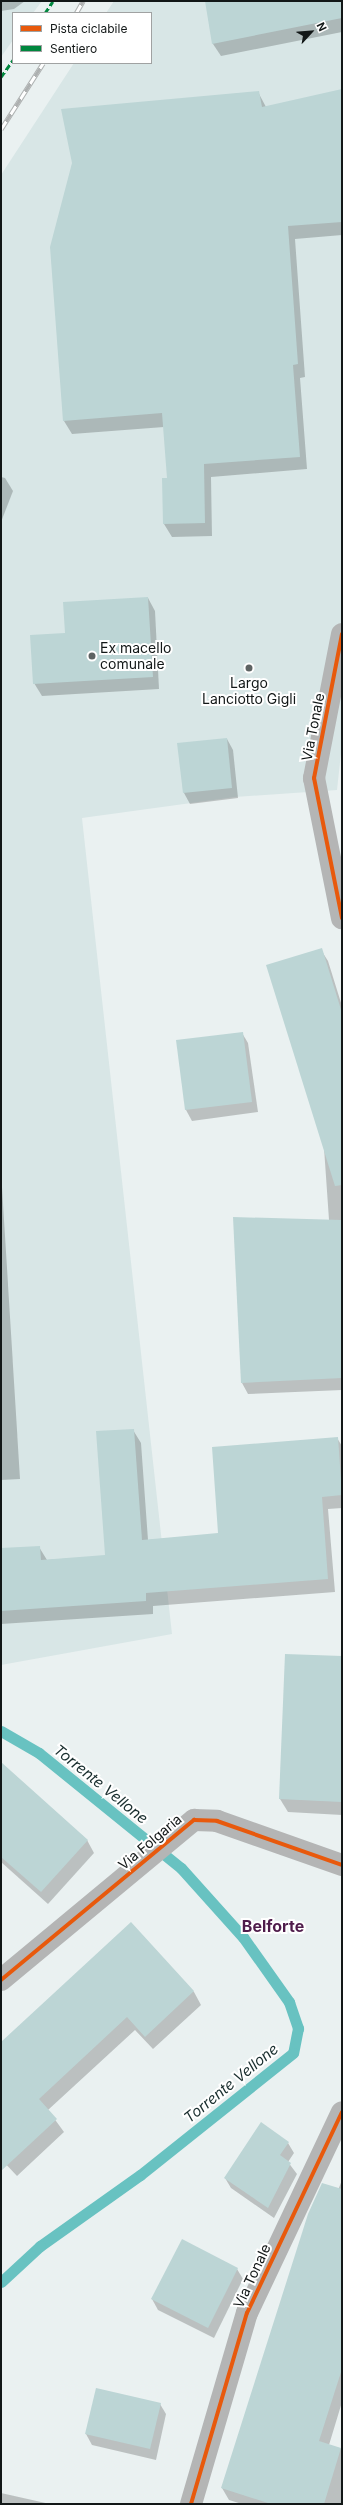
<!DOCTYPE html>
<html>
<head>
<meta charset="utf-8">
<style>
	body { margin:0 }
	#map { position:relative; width:343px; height:2505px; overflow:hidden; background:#eaf1f1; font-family:Inter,sans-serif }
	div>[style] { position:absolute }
	.built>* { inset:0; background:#d8e6e6 }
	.shadow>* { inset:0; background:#0003 }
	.stream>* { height:11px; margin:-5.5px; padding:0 5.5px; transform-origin:5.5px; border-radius:5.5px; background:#68c2c1 }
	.building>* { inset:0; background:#bcd5d5 }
	.minor>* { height:22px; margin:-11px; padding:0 11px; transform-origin:11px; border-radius:11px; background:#b4b5b5 }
	.rail>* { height:4.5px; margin-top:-2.25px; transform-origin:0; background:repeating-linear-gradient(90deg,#fff 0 9px,#adb0b0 0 18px); box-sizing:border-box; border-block:1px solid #adb0b0 }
	.quiet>* { height:3px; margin-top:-1.5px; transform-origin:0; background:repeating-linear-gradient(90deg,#00873e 0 6px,transparent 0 9px) }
	.cycleway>* { height:4px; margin:-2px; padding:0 2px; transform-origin:2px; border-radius:2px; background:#e8590c }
	.dots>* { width:11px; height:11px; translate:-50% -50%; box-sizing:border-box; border:2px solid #fff; border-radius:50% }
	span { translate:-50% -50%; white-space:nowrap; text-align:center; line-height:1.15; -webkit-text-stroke:4px #fff; paint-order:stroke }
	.poi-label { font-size:14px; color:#121717 }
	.left { translate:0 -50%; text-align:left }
	.street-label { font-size:14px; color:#121717 }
	.water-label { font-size:15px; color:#192e2e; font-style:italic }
	.quarter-label { font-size:16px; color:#4f1c4b; font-weight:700 }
	.frame { position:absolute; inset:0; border:2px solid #121717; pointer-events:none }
	.legend { position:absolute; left:12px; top:12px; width:140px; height:52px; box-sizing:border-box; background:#fff; border:1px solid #a0a2a2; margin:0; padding:5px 7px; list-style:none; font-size:12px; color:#121717 }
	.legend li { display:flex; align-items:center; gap:8px; height:20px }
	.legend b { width:20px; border:1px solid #a0a2a2 }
	.north { position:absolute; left:291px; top:12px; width:40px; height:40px; -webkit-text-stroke:3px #fff; paint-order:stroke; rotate:64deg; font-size:11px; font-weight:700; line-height:16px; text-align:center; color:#121717 }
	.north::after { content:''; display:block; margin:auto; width:14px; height:18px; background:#121717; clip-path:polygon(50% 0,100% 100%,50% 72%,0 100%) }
</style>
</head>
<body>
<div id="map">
	<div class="built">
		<div style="clip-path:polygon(1px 1px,42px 1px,33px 13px,13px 13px,13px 40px,1px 57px)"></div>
		<div style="clip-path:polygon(114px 1px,342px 1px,342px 744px,337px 790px,235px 797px,82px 818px,172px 1634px,1px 1665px,1px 175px,74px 63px,151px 63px,151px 13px,106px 13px)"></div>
	</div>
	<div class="shadow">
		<div style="clip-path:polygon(1px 1px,25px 1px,14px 9px,1px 11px)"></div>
		<div style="clip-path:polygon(206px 1px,342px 1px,342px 32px,221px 56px,213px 44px)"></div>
		<div style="clip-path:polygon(342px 90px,342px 235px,295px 239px,305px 377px,300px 378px,307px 469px,211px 477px,212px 536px,172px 537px,164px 524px,168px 479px,164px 427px,72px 434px,64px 421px,258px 92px,266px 107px)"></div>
		<div style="clip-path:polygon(1px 477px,5px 478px,13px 491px,1px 522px)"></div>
		<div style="clip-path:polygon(148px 598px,155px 611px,159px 689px,42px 696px,34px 683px,66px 634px)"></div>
		<div style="clip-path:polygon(227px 739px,233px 750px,238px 798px,190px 804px,184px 793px,178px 744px)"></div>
		<div style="clip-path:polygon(321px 950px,328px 961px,342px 1006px,342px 1390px,248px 1394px,242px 1383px,329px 1220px,324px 1148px)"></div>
		<div style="clip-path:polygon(242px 1033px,248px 1043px,258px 1112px,192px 1121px,186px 1110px,177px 1041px)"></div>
		<div style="clip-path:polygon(1px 1171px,20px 1479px,1px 1480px)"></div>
		<div style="clip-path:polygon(133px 1430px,141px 1443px,148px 1540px,219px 1534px,337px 1438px,342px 1446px,342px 1508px,328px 1509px,335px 1592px,153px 1606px,153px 1614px,1px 1624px,1px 1549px,39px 1547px,47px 1560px,106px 1556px)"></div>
		<div style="clip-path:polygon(286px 1655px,342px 1657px,342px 1815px,288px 1812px,280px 1799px)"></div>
		<div style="clip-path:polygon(1px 1763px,87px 1840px,94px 1853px,48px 1904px,1px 1862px)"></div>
		<div style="clip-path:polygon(131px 1923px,194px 1992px,201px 2005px,153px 2049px,135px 2030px,48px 2110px,64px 2132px,17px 2176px,1px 2159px,1px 2044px)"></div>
		<div style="clip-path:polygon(288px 2143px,294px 2153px,288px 2162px,297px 2174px,274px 2218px,231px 2188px,225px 2178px)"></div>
		<div style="clip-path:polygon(342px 2180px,342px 2402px,329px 2445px,342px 2449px,342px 2504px,242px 2504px,229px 2500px,222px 2488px)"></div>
		<div style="clip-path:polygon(237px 2269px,243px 2279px,214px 2338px,158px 2310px,152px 2299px)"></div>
		<div style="clip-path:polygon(160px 2404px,166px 2414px,156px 2460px,92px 2445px,86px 2434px)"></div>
		<div style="clip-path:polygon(1px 2493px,50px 2504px,1px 2504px)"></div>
	</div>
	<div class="stream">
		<div style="left:1px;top:1731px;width:44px;rotate:30.1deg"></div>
		<div style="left:39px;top:1753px;width:183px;rotate:39deg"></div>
		<div style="left:181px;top:1868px;width:93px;rotate:48.1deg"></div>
		<div style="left:243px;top:1937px;width:80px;rotate:54.7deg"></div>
		<div style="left:289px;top:2002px;width:28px;rotate:71deg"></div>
		<div style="left:298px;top:2028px;width:25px;rotate:101deg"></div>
		<div style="left:293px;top:2053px;width:196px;rotate:141.4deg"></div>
		<div style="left:140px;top:2175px;width:123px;rotate:144.6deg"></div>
		<div style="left:40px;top:2246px;width:53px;rotate:137.3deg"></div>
	</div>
	<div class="building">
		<div style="clip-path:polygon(205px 1px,342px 1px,342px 18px,212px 44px)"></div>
		<div style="clip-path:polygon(342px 89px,342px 222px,288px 226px,298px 364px,293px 365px,300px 457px,204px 464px,205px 523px,163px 524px,162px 478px,167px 478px,162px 413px,63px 421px,50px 247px,72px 163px,61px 109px,259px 91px,262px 107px)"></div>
		<div style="clip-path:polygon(148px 597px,153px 677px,33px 684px,30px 635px,65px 633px,63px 602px)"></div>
		<div style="clip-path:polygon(227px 738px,232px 788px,183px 793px,177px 743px)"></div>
		<div style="clip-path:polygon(322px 948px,342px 1013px,342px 1185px,335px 1186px,266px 965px)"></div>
		<div style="clip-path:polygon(243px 1032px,252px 1102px,185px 1110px,176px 1040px)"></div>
		<div style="clip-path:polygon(233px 1217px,342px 1220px,342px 1378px,241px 1383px)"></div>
		<div style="clip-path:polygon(134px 1429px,142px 1540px,218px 1533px,212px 1447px,338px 1437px,342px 1495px,322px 1497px,328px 1579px,146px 1593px,146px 1601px,1px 1611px,1px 1548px,40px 1546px,41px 1560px,105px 1555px,96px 1431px)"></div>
		<div style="clip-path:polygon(285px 1654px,342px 1656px,342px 1802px,279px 1799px)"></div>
		<div style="clip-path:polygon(1px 1762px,88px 1840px,41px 1892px,1px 1857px)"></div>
		<div style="clip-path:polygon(131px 1922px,194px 1991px,145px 2037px,127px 2017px,39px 2099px,57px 2119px,1px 2171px,1px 2042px)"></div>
		<div style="clip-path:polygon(261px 2122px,289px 2142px,280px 2155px,291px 2163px,268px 2208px,224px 2178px)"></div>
		<div style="clip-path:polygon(322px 2183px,342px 2189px,342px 2369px,319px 2441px,341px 2448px,324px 2504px,271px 2504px,221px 2488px,308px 2214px)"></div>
		<div style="clip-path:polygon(182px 2239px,238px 2268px,208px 2328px,151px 2299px)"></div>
		<div style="clip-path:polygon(96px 2388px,161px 2403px,150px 2449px,85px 2434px)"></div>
	</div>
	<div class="minor">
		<div style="left:342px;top:634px;width:147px;rotate:101deg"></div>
		<div style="left:314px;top:778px;width:143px;rotate:78.7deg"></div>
		<div style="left:1px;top:1980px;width:251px;rotate:-39.7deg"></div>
		<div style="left:194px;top:1820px;width:23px;rotate:2deg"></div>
		<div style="left:217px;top:1821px;width:133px;rotate:19.4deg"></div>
		<div style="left:191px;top:2504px;width:199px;rotate:-73.7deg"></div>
		<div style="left:247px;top:2313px;width:222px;rotate:-64.7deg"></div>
	</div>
	<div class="rail">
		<div style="left:76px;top:13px;width:14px;rotate:-60deg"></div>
		<div style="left:1px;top:129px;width:78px;rotate:-57.5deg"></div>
	</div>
	<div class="quiet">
		<div style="left:45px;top:13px;width:14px;rotate:-56deg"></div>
		<div style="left:1px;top:77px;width:21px;rotate:-55deg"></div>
	</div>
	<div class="cycleway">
		<div style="left:342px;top:634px;width:147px;rotate:101deg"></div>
		<div style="left:314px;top:778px;width:143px;rotate:78.7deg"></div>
		<div style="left:1px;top:1980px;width:251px;rotate:-39.7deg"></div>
		<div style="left:194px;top:1820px;width:23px;rotate:2deg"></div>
		<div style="left:217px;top:1821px;width:133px;rotate:19.4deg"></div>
		<div style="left:191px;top:2504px;width:199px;rotate:-73.7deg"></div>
		<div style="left:247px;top:2313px;width:222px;rotate:-64.7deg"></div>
	</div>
	<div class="dots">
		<div style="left:92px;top:656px;background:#5e6363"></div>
		<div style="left:249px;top:668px;background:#5e6363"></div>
	</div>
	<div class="poi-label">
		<span class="left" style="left:100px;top:656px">Ex macello<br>comunale</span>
		<span style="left:249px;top:691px">Largo<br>Lanciotto Gigli</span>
	</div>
	<div class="street-label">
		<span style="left:313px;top:727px;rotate:-79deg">Via Tonale</span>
		<span style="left:150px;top:1842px;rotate:-40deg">Via Folgaria</span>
		<span style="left:252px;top:2276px;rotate:-65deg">Via Tonale</span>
	</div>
	<div class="water-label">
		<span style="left:101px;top:1784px;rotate:39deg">Torrente Vellone</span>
		<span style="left:231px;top:2083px;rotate:-39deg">Torrente Vellone</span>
	</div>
	<div class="quarter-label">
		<span style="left:273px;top:1926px">Belforte</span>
	</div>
	<div class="frame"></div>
	<ul class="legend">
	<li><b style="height:5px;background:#e8590c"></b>Pista ciclabile</li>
	<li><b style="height:5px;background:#00873e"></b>Sentiero</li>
	</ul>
	<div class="north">N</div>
</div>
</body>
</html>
